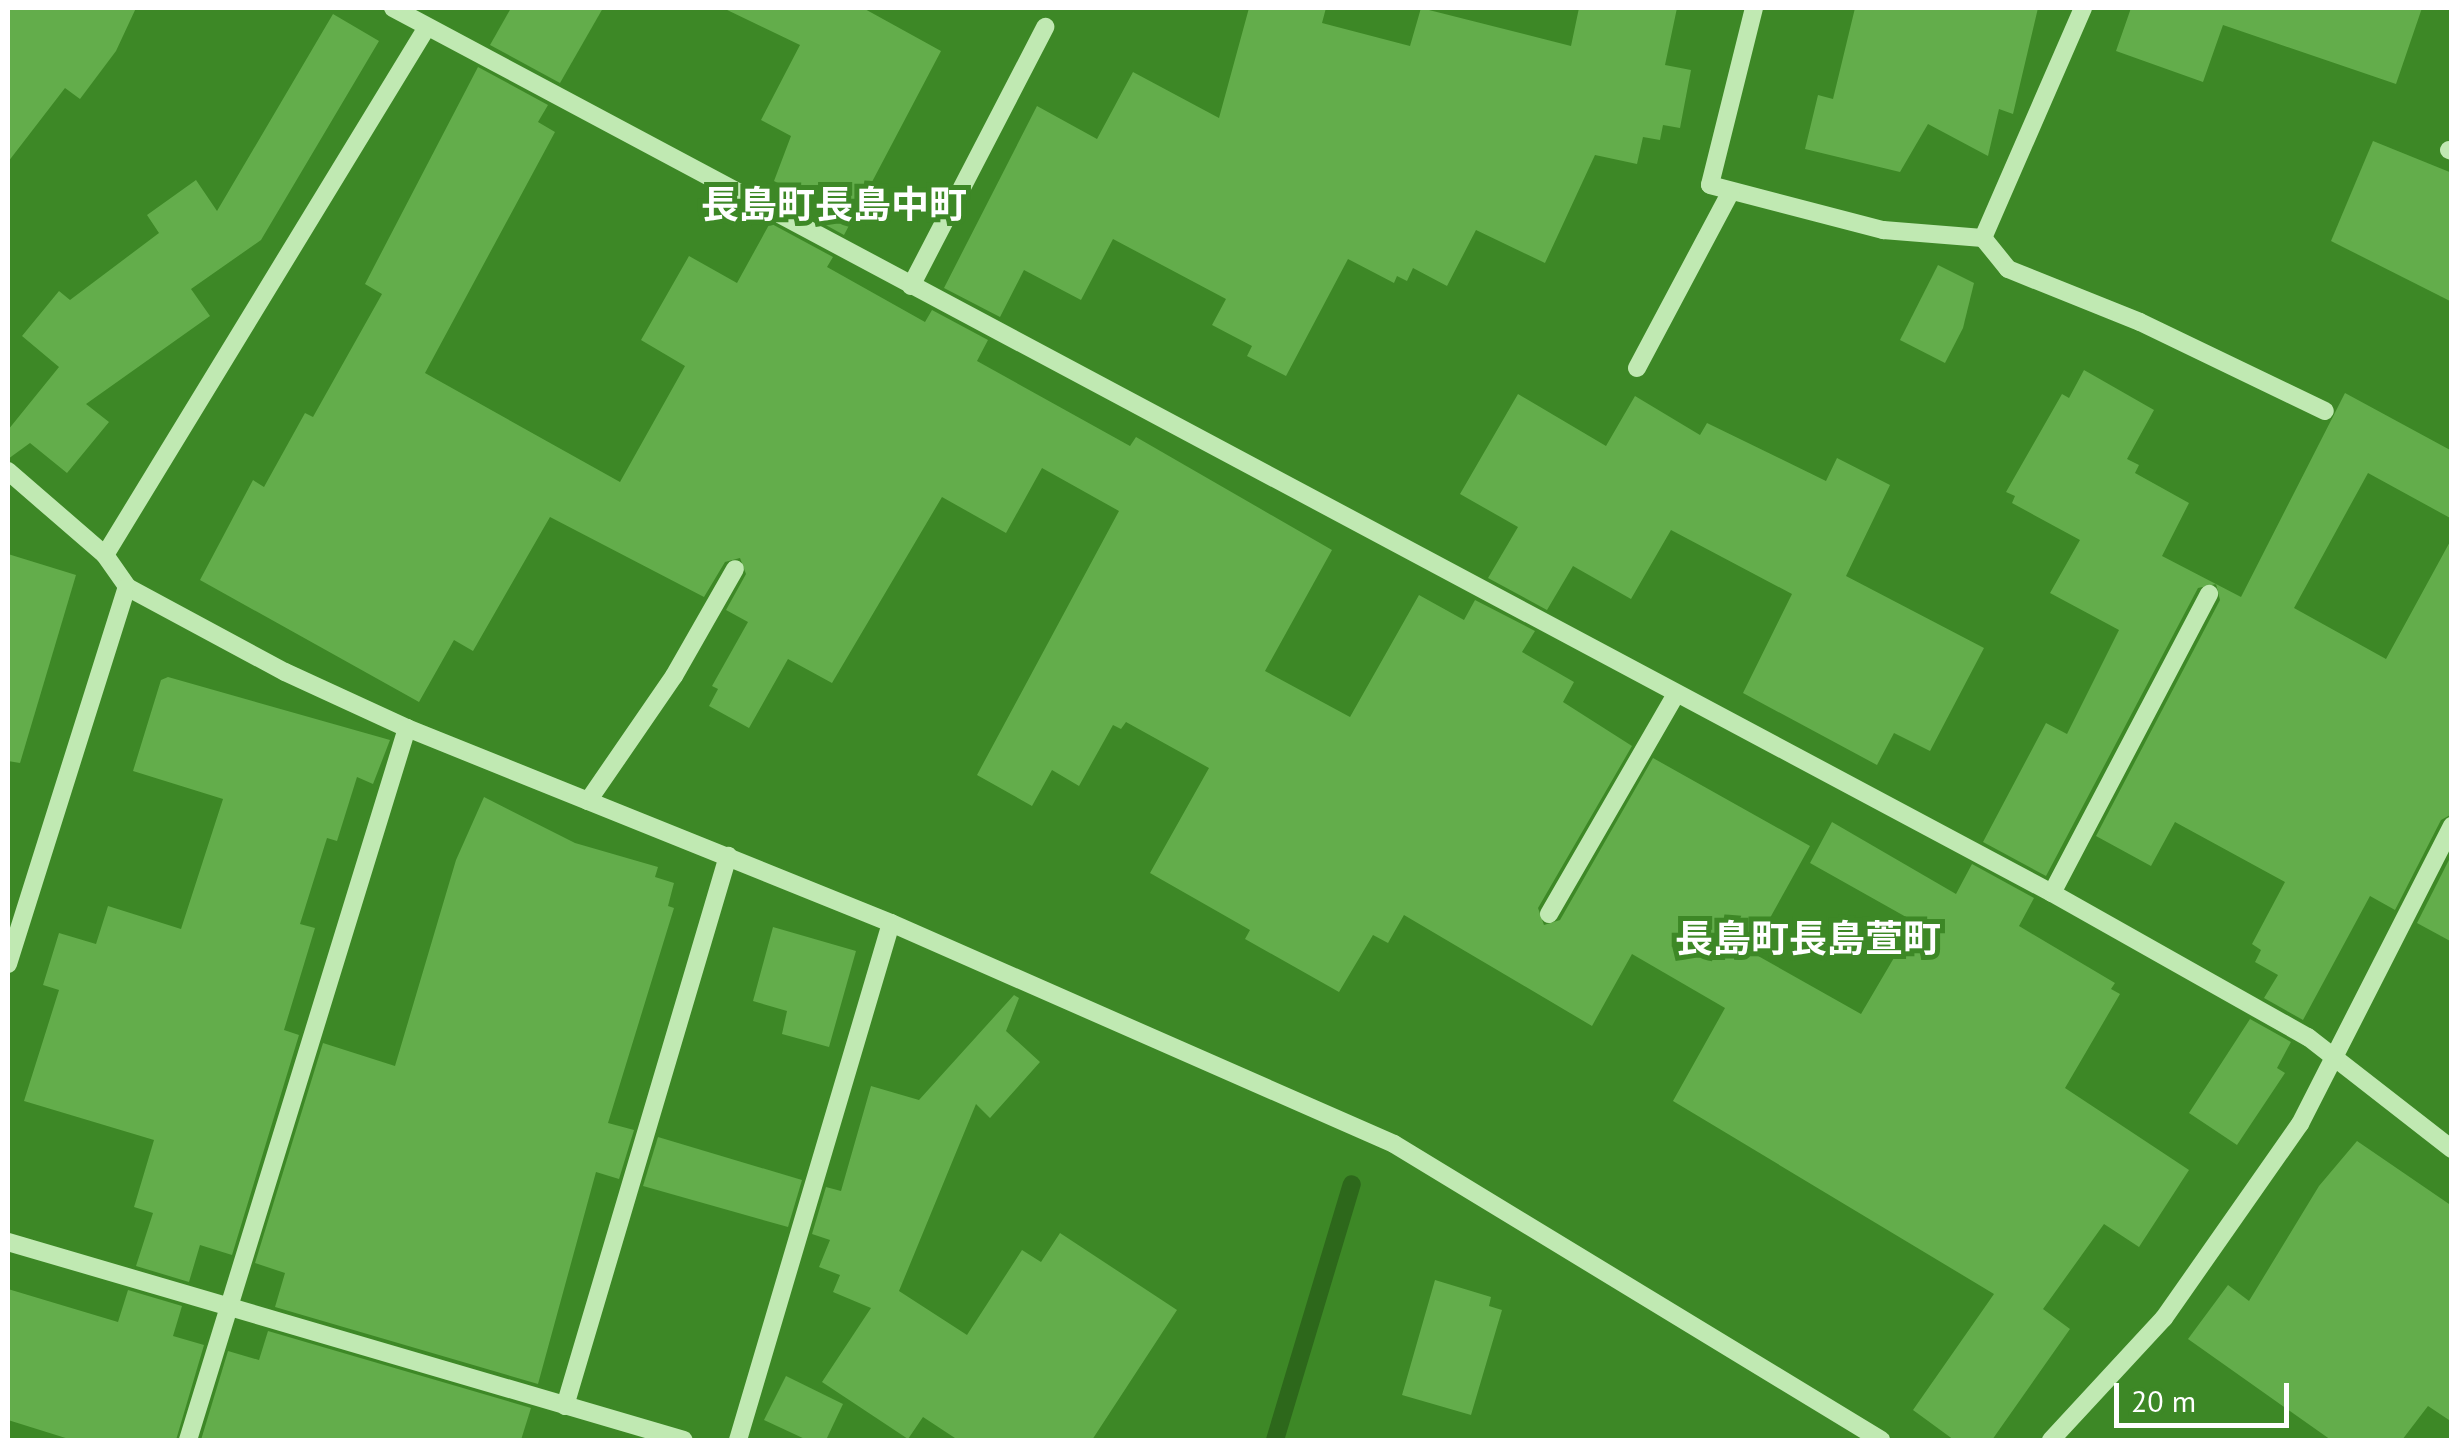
<!DOCTYPE html>
<html>
<head>
<meta charset="utf-8">
<style>
	body { margin:0 }
	#map { position:relative; width:2459px; height:1448px; overflow:hidden; background:#3d8826; font-family:"PT Sans","Noto Sans JP",sans-serif }
	div>[style] { position:absolute }
	.stream>* { height:18px; margin:-9px; padding:0 9px; transform-origin:9px; border-radius:9px; background:#2d681b }
	.building>* { inset:0; background:#63ad4b }
	.minor>* { height:18px; margin:-9px; padding:0 9px; transform-origin:9px; border-radius:9px; background:#c0e9b2 }
	span { translate:-50% -50%; white-space:nowrap; text-align:center; line-height:1.15; -webkit-text-stroke:10px #3d8826; paint-order:stroke }
	.quarter-label { font-size:38px; color:#fff; font-weight:700 }
	.frame { position:absolute; inset:0; border:10px solid #fff; pointer-events:none }
	.scale { position:absolute; left:2114px; top:1383px; width:175px; height:45px; box-sizing:border-box; border:5px solid #fff; border-top:0; padding-left:12px; font-size:30px; line-height:35px; white-space:nowrap; color:#fff; -webkit-text-stroke:8px #3d8826; paint-order:stroke }
</style>
</head>
<body>
<div id="map">
	<div class="stream">
		<div style="left:1275px;top:1440px;width:267px;rotate:-73.3deg"></div>
	</div>
	<div class="building">
		<div style="clip-path:polygon(8px 8px,136px 8px,116px 51px,80px 99px,65px 88px,8px 162px)"></div>
		<div style="clip-path:polygon(511px 8px,603px 8px,560px 83px,490px 45px)"></div>
		<div style="clip-path:polygon(723px 8px,863px 8px,941px 51px,844px 235px,782px 201px,789px 189px,774px 181px,791px 136px,761px 120px,800px 45px)"></div>
		<div style="clip-path:polygon(1249px 8px,1326px 8px,1322px 23px,1410px 46px,1421px 8px,1571px 46px,1579px 8px,1677px 8px,1665px 65px,1691px 70px,1680px 128px,1663px 125px,1660px 140px,1643px 137px,1637px 164px,1595px 155px,1545px 263px,1476px 230px,1447px 286px,1413px 268px,1407px 281px,1397px 276px,1394px 283px,1348px 259px,1286px 376px,1247px 356px,1252px 346px,1212px 325px,1226px 299px,1113px 239px,1081px 300px,1024px 270px,1000px 317px,944px 288px,1037px 106px,1097px 139px,1133px 72px,1219px 118px)"></div>
		<div style="clip-path:polygon(1855px 8px,2038px 8px,2013px 114px,1999px 109px,1988px 156px,1928px 124px,1900px 172px,1805px 149px,1818px 95px,1833px 99px)"></div>
		<div style="clip-path:polygon(2131px 8px,2422px 8px,2396px 84px,2223px 25px,2203px 82px,2116px 51px)"></div>
		<div style="clip-path:polygon(333px 14px,379px 41px,261px 240px,191px 289px,210px 316px,86px 404px,109px 422px,67px 473px,30px 443px,8px 459px,8px 430px,59px 367px,22px 336px,59px 291px,70px 300px,159px 233px,147px 215px,196px 180px,217px 211px)"></div>
		<div style="clip-path:polygon(478px 67px,548px 105px,538px 122px,555px 132px,425px 373px,620px 482px,685px 366px,641px 340px,689px 256px,737px 283px,770px 223px,833px 257px,827px 267px,925px 322px,932px 310px,988px 340px,977px 361px,1130px 446px,1136px 437px,1332px 550px,1265px 671px,1350px 717px,1419px 595px,1464px 620px,1475px 600px,1535px 631px,1522px 652px,1574px 682px,1563px 702px,1632px 746px,1538px 908px,1544px 925px,1560px 920px,1653px 758px,1810px 846px,1751px 952px,1861px 1014px,1915px 922px,1810px 863px,1832px 822px,1956px 894px,1972px 864px,2034px 898px,2019px 926px,2115px 983px,2111px 989px,2120px 994px,2065px 1088px,2189px 1170px,2139px 1247px,2104px 1224px,2043px 1309px,2070px 1329px,1992px 1440px,1954px 1440px,1913px 1410px,1994px 1294px,1673px 1101px,1725px 1008px,1632px 954px,1592px 1026px,1404px 915px,1388px 943px,1373px 935px,1339px 992px,1245px 939px,1250px 930px,1150px 873px,1209px 768px,1126px 722px,1121px 729px,1113px 725px,1079px 786px,1052px 770px,1032px 806px,977px 775px,1119px 511px,1042px 468px,1006px 533px,942px 497px,832px 683px,788px 659px,749px 728px,709px 706px,718px 689px,712px 686px,748px 622px,726px 610px,746px 574px,740px 558px,725px 562px,704px 597px,550px 517px,473px 651px,454px 640px,419px 702px,200px 580px,253px 480px,264px 487px,305px 413px,313px 417px,382px 294px,365px 284px)"></div>
		<div style="clip-path:polygon(2373px 141px,2452px 173px,2452px 302px,2331px 241px)"></div>
		<div style="clip-path:polygon(1938px 265px,1974px 283px,1963px 328px,1945px 363px,1900px 340px)"></div>
		<div style="clip-path:polygon(2084px 370px,2154px 410px,2127px 459px,2139px 465px,2135px 473px,2189px 503px,2162px 556px,2241px 597px,2345px 393px,2452px 451px,2452px 519px,2368px 473px,2294px 608px,2386px 659px,2452px 538px,2452px 814px,2441px 820px,2395px 910px,2370px 896px,2303px 1020px,2264px 998px,2278px 975px,2255px 962px,2261px 950px,2252px 944px,2285px 882px,2175px 822px,2151px 866px,2096px 836px,2220px 600px,2216px 584px,2198px 588px,2046px 876px,1983px 842px,2046px 723px,2067px 734px,2119px 630px,2050px 593px,2080px 540px,2012px 503px,2015px 496px,2006px 492px,2062px 394px,2069px 398px)"></div>
		<div style="clip-path:polygon(1518px 394px,1606px 446px,1635px 396px,1700px 435px,1707px 423px,1826px 481px,1837px 458px,1890px 485px,1846px 576px,1984px 648px,1930px 751px,1894px 733px,1877px 765px,1743px 693px,1792px 594px,1671px 530px,1631px 599px,1573px 566px,1547px 610px,1488px 578px,1518px 527px,1460px 494px)"></div>
		<div style="clip-path:polygon(8px 554px,76px 575px,20px 763px,8px 761px)"></div>
		<div style="clip-path:polygon(168px 677px,390px 740px,373px 784px,357px 777px,337px 841px,327px 838px,300px 924px,315px 928px,284px 1030px,299px 1035px,232px 1255px,200px 1245px,189px 1282px,136px 1266px,153px 1213px,134px 1207px,154px 1140px,24px 1101px,59px 990px,43px 985px,59px 933px,96px 944px,108px 906px,181px 929px,223px 799px,133px 771px,161px 680px)"></div>
		<div style="clip-path:polygon(484px 797px,575px 843px,658px 867px,655px 877px,674px 883px,668px 906px,674px 908px,608px 1123px,634px 1130px,619px 1179px,596px 1172px,538px 1384px,275px 1307px,285px 1273px,255px 1263px,323px 1043px,395px 1066px,456px 860px)"></div>
		<div style="clip-path:polygon(2452px 854px,2452px 942px,2417px 923px)"></div>
		<div style="clip-path:polygon(773px 927px,856px 951px,829px 1047px,782px 1034px,787px 1011px,753px 1001px)"></div>
		<div style="clip-path:polygon(1014px 995px,1019px 998px,1006px 1031px,1040px 1062px,990px 1118px,976px 1104px,899px 1291px,967px 1335px,1022px 1250px,1041px 1262px,1060px 1233px,1177px 1310px,1092px 1440px,958px 1440px,923px 1417px,908px 1439px,822px 1382px,871px 1308px,833px 1292px,840px 1275px,819px 1267px,830px 1240px,812px 1234px,826px 1187px,841px 1191px,871px 1086px,919px 1100px)"></div>
		<div style="clip-path:polygon(2250px 1019px,2291px 1042px,2277px 1068px,2285px 1073px,2237px 1145px,2189px 1113px)"></div>
		<div style="clip-path:polygon(658px 1137px,802px 1180px,788px 1227px,643px 1186px)"></div>
		<div style="clip-path:polygon(2357px 1141px,2452px 1206px,2452px 1422px,2428px 1406px,2402px 1440px,2331px 1440px,2188px 1339px,2228px 1285px,2249px 1301px,2319px 1186px)"></div>
		<div style="clip-path:polygon(1435px 1280px,1491px 1297px,1489px 1306px,1502px 1310px,1471px 1415px,1402px 1395px)"></div>
		<div style="clip-path:polygon(8px 1289px,118px 1322px,128px 1290px,182px 1306px,173px 1336px,204px 1345px,176px 1440px,72px 1440px,8px 1420px)"></div>
		<div style="clip-path:polygon(268px 1331px,531px 1408px,521px 1440px,201px 1440px,228px 1351px,259px 1360px)"></div>
		<div style="clip-path:polygon(786px 1376px,843px 1404px,826px 1440px,807px 1440px,764px 1420px)"></div>
	</div>
	<div class="minor">
		<div style="left:393px;top:8px;width:1880px;rotate:28.08deg"></div>
		<div style="left:2052px;top:893px;width:294px;rotate:29.4deg"></div>
		<div style="left:2308px;top:1037px;width:182px;rotate:37.9deg"></div>
		<div style="left:1754px;top:8px;width:182px;rotate:104deg"></div>
		<div style="left:1710px;top:185px;width:179px;rotate:14.6deg"></div>
		<div style="left:1883px;top:230px;width:100px;rotate:4.6deg"></div>
		<div style="left:1983px;top:238px;width:251px;rotate:-66.5deg"></div>
		<div style="left:2449px;top:150px;width:3px;rotate:18deg"></div>
		<div style="left:1983px;top:238px;width:40px;rotate:51deg"></div>
		<div style="left:2008px;top:269px;width:142px;rotate:21.9deg"></div>
		<div style="left:2140px;top:322px;width:205px;rotate:25.7deg"></div>
		<div style="left:911px;top:286px;width:292px;rotate:-62.6deg"></div>
		<div style="left:1637px;top:368px;width:200px;rotate:-62deg"></div>
		<div style="left:8px;top:471px;width:128px;rotate:40.9deg"></div>
		<div style="left:105px;top:555px;width:39px;rotate:55deg"></div>
		<div style="left:127px;top:587px;width:179px;rotate:28.3deg"></div>
		<div style="left:285px;top:672px;width:134px;rotate:24.7deg"></div>
		<div style="left:407px;top:728px;width:522px;rotate:21.94deg"></div>
		<div style="left:891px;top:923px;width:549px;rotate:23.72deg"></div>
		<div style="left:1394px;top:1144px;width:570px;rotate:31.29deg"></div>
		<div style="left:105px;top:555px;width:618px;rotate:-58.62deg"></div>
		<div style="left:588px;top:801px;width:152px;rotate:-55.5deg"></div>
		<div style="left:674px;top:676px;width:123px;rotate:-60.3deg"></div>
		<div style="left:2052px;top:893px;width:338px;rotate:-62.3deg"></div>
		<div style="left:1549px;top:914px;width:254px;rotate:-60deg"></div>
		<div style="left:8px;top:964px;width:395px;rotate:-72.5deg"></div>
		<div style="left:8px;top:1242px;width:704px;rotate:16.33deg"></div>
		<div style="left:565px;top:1406px;width:574px;rotate:-73.49deg"></div>
		<div style="left:188px;top:1440px;width:745px;rotate:-72.9deg"></div>
		<div style="left:738px;top:1440px;width:539px;rotate:-73.51deg"></div>
		<div style="left:2051px;top:1440px;width:166px;rotate:-47.2deg"></div>
		<div style="left:2164px;top:1318px;width:237px;rotate:-55deg"></div>
		<div style="left:2300px;top:1124px;width:335px;rotate:-63deg"></div>
	</div>
	<div class="quarter-label">
		<span style="left:834px;top:204px">長島町長島中町</span>
		<span style="left:1808px;top:938px">長島町長島萱町</span>
	</div>
	<div class="frame"></div>
	<div class="scale">20 m</div>
</div>
</body>
</html>
